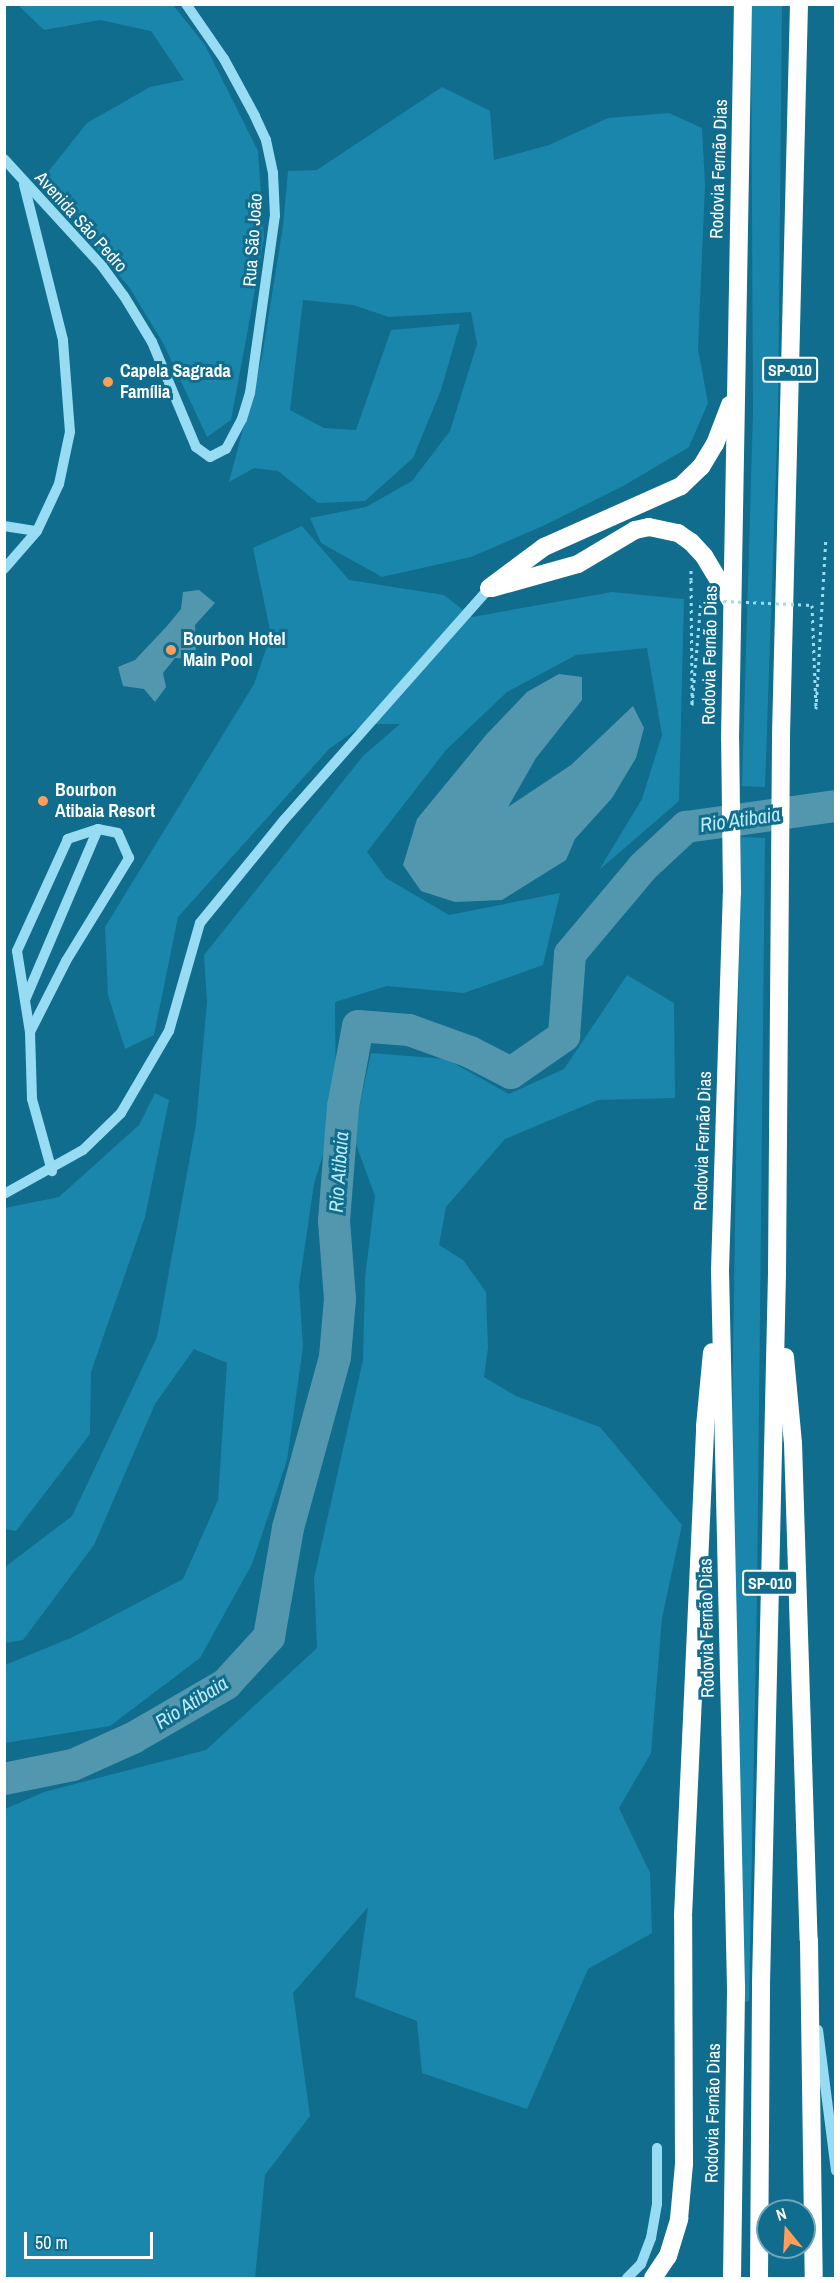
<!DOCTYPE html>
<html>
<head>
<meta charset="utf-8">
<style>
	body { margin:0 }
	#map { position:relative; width:840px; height:2283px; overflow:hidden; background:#106d8e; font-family:"Archivo Narrow",sans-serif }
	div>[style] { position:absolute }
	.green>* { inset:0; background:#1a86ab }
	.water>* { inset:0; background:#5397ae }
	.river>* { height:32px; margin:-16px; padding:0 16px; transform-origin:16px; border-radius:16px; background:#5397ae }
	.path>* { height:3px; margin-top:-1.5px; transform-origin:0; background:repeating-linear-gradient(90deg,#98dcf3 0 3px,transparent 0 7.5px) }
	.minor>* { height:10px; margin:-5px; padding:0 5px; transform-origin:5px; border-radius:5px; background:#98dcf3 }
	.highway>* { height:18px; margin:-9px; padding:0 9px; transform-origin:9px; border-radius:9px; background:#fff }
	.path-bridge>* { height:3px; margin-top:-1.5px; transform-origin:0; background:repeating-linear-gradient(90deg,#98dcf3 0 3px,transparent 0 7.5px) }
	.dots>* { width:16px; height:16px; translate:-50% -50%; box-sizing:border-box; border:3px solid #106d8e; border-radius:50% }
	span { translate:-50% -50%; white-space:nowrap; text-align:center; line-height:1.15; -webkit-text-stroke:6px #106d8e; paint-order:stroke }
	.shield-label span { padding:2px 4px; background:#106d8e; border:2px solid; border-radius:4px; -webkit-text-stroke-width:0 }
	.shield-label { font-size:16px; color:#fff; font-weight:700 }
	.street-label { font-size:18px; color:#fff }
	.poi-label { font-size:18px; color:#fff; font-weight:700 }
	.left { translate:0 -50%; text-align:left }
	.water-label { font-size:20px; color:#bbecfb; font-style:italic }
	.frame { position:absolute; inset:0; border:6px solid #fff; pointer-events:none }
	.north { position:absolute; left:756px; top:2199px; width:60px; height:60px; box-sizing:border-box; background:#106d8e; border:2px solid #70a7bb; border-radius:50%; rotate:342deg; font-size:16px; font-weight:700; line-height:24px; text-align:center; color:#fff }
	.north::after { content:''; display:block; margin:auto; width:21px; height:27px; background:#ff9e5a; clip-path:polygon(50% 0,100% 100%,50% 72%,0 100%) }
	.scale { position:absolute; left:24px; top:2232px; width:129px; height:27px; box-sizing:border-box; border:3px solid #fff; border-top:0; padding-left:8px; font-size:18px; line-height:21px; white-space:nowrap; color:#fff; -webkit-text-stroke:4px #106d8e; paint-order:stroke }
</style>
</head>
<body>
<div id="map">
	<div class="green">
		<div style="clip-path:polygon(18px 5px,173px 5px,205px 45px,258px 151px,264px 238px,247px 334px,231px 420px,207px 437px,163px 343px,129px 287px,40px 182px,87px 123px,150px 87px,184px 80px,151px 31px,100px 20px,44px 30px)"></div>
		<div style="clip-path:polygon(751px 5px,782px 5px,778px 413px,765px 787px,742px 786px,753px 413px)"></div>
		<div style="clip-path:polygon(442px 87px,490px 111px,494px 160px,549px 145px,608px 118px,669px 113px,702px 128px,705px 185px,698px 349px,708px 403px,689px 447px,625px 485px,545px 525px,471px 557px,382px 577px,321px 543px,310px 518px,366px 507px,412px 481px,450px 431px,477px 344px,471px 312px,389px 317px,353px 305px,303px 300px,290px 410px,324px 428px,356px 430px,391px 330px,460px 324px,441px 390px,413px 458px,365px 501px,318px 503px,278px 471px,254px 468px,229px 482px,262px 357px,283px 226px,288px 171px,317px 170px)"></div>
		<div style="clip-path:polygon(302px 526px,349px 580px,444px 595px,472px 617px,612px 592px,684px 599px,679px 801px,599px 870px,642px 799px,662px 735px,647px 648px,576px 655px,507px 692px,446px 750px,367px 852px,386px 878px,449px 915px,560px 893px,543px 965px,464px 993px,387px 986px,335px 1002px,336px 1112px,314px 1184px,299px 1286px,303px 1347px,287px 1460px,252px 1564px,200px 1658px,110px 1726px,5px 1743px,5px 1665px,73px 1637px,183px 1579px,218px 1500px,227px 1363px,194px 1349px,155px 1404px,94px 1545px,23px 1640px,5px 1643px,5px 1567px,72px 1516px,157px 1337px,196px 1124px,207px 1002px,204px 955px,363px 756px,400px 724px,364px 724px,329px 749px,178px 917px,154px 1035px,125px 1049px,108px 995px,105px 927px,254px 684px,271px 635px,253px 548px)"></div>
		<div style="clip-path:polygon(741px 837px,765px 838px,757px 1596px,749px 2001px,744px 2002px,731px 1493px)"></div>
		<div style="clip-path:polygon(627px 975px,674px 1003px,675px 1098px,598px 1100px,505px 1139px,446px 1207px,439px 1245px,463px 1260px,486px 1292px,488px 1348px,484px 1377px,516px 1396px,600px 1427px,682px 1525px,662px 1618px,651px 1753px,619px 1808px,650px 1873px,652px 1933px,588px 1969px,527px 2109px,422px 2073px,417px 2021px,355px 1997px,368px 1907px,293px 1993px,310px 2116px,265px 2175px,255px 2278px,5px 2278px,5px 1809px,44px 1792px,206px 1750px,317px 1648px,314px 1578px,363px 1360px,365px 1278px,375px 1196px,353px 1136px,371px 1053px,446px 1059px,509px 1094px,564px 1069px)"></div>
		<div style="clip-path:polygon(155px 1093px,169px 1100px,145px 1217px,91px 1372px,90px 1434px,16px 1531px,5px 1529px,5px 1208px,59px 1197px,139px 1125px)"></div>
	</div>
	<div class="water">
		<div style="clip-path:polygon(199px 590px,215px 603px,195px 625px,196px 653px,190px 659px,175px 658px,163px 673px,166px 687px,155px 702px,144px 689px,123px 686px,118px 667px,135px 660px,167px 626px,181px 609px,183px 592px)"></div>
		<div style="clip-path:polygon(559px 674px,582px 677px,582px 700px,536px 758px,508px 807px,571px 765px,633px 706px,644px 728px,636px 758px,612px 798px,575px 839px,566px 860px,502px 900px,455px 902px,421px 891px,403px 865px,417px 819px,486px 735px,527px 692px)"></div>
	</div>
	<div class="river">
		<div style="left:4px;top:1779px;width:70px;rotate:-11.5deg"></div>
		<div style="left:73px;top:1765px;width:66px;rotate:-24.2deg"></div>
		<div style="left:133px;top:1738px;width:108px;rotate:-30.1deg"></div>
		<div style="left:226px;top:1684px;width:64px;rotate:-47.5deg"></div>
		<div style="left:269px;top:1637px;width:111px;rotate:-80.1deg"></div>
		<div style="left:288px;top:1528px;width:177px;rotate:-74.6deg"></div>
		<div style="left:335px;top:1357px;width:58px;rotate:-85.1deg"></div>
		<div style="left:340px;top:1299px;width:78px;rotate:-94.4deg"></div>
		<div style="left:334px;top:1221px;width:114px;rotate:-85.5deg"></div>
		<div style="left:343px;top:1107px;width:82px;rotate:-79.5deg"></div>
		<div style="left:358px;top:1026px;width:51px;rotate:4.5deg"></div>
		<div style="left:409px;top:1030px;width:65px;rotate:19.8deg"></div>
		<div style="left:470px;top:1052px;width:46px;rotate:27.1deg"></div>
		<div style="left:511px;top:1073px;width:65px;rotate:-34.9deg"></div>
		<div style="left:564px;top:1036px;width:82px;rotate:-85.8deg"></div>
		<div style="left:570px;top:954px;width:114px;rotate:-50deg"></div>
		<div style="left:643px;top:867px;width:59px;rotate:-42.9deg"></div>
		<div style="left:686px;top:827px;width:151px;rotate:-8deg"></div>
	</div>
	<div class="path">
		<div style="left:691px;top:570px;width:10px;rotate:90deg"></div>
	</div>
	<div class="minor">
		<div style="left:4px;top:159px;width:145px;rotate:47.5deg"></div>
		<div style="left:102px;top:266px;width:37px;rotate:54deg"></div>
		<div style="left:124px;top:296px;width:54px;rotate:58.7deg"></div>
		<div style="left:152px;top:342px;width:114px;rotate:67.3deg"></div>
		<div style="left:196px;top:447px;width:17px;rotate:36deg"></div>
		<div style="left:210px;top:457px;width:18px;rotate:-27deg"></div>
		<div style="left:226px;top:449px;width:34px;rotate:-62deg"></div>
		<div style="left:242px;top:419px;width:27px;rotate:-73deg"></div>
		<div style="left:250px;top:393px;width:179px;rotate:-82deg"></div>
		<div style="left:275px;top:216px;width:43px;rotate:-92.7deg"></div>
		<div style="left:273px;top:173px;width:34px;rotate:-102deg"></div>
		<div style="left:266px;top:140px;width:26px;rotate:-115deg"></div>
		<div style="left:255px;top:116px;width:65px;rotate:-118.5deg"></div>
		<div style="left:224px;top:59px;width:67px;rotate:-124.6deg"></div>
		<div style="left:4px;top:526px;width:33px;rotate:9deg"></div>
		<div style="left:4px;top:569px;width:50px;rotate:-49deg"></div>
		<div style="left:37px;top:531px;width:52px;rotate:-64.9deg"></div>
		<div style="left:59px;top:484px;width:53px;rotate:-78.1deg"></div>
		<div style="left:70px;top:432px;width:92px;rotate:-94.4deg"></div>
		<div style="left:63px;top:340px;width:160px;rotate:-104.1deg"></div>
		<div style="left:25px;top:1000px;width:186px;rotate:-66.9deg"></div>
		<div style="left:30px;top:1032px;width:80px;rotate:-63.1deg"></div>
		<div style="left:66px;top:961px;width:121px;rotate:-58.5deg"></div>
		<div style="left:129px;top:858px;width:27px;rotate:-114deg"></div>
		<div style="left:118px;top:833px;width:20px;rotate:-169deg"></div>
		<div style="left:98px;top:829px;width:32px;rotate:162deg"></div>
		<div style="left:68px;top:839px;width:123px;rotate:114.5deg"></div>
		<div style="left:17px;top:951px;width:82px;rotate:80.9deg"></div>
		<div style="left:30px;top:1032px;width:67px;rotate:88.3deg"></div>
		<div style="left:32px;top:1099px;width:75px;rotate:74.5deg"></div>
		<div style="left:4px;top:1194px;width:90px;rotate:-29.1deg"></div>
		<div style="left:83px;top:1150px;width:53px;rotate:-44.2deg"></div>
		<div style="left:121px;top:1113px;width:95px;rotate:-59.7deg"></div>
		<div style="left:169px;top:1031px;width:112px;rotate:-74deg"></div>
		<div style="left:200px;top:923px;width:133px;rotate:-50.8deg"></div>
		<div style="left:284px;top:820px;width:310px;rotate:-48.5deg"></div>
		<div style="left:818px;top:2030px;width:142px;rotate:82.7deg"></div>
		<div style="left:627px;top:2278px;width:20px;rotate:-45deg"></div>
		<div style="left:641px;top:2264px;width:28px;rotate:-69deg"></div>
		<div style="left:651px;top:2238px;width:35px;rotate:-80deg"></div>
		<div style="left:657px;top:2204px;width:56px;rotate:-90deg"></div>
	</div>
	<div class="highway">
		<div style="left:489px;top:588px;width:69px;rotate:-36.7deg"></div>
		<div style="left:544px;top:547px;width:150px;rotate:-24deg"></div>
		<div style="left:681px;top:486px;width:28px;rotate:-44deg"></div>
		<div style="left:701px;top:467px;width:27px;rotate:-59deg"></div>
		<div style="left:715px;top:444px;width:42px;rotate:-69deg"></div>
		<div style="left:492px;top:588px;width:89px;rotate:-15.6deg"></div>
		<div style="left:578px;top:564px;width:66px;rotate:-30.8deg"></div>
		<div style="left:635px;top:530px;width:14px;rotate:-12deg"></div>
		<div style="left:649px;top:527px;width:30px;rotate:12deg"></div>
		<div style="left:678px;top:533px;width:16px;rotate:35deg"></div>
		<div style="left:691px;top:542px;width:19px;rotate:47deg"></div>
		<div style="left:704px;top:556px;width:52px;rotate:59deg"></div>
		<div style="left:785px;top:1357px;width:86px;rotate:84.7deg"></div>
		<div style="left:793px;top:1443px;width:497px;rotate:88.2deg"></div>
		<div style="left:809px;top:1940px;width:338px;rotate:89.2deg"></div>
		<div style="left:653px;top:2278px;width:27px;rotate:-56deg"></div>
		<div style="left:668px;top:2256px;width:39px;rotate:-73deg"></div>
		<div style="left:679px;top:2219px;width:55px;rotate:-84.8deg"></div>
		<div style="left:684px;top:2164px;width:248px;rotate:-90.2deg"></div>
		<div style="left:683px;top:1916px;width:490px;rotate:-87.4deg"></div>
		<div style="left:705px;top:1426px;width:74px;rotate:-84.6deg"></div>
		<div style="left:732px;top:2278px;width:291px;rotate:-89.2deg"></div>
		<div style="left:736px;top:1987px;width:717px;rotate:-91.28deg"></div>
		<div style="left:720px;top:1270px;width:377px;rotate:-88.2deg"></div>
		<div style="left:732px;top:893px;width:154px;rotate:-90.7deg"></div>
		<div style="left:730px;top:739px;width:735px;rotate:-88.99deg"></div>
		<div style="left:759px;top:2278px;width:294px;rotate:-89.6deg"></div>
		<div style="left:761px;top:1984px;width:712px;rotate:-88.71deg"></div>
		<div style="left:777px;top:1272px;width:537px;rotate:-89.57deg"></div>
		<div style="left:781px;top:735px;width:731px;rotate:-88.59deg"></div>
	</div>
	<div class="path-bridge">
		<div style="left:691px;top:580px;width:125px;rotate:89.5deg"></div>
		<div style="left:692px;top:705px;width:105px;rotate:-85.1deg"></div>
		<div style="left:701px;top:600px;width:111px;rotate:2.6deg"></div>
		<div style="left:812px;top:605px;width:104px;rotate:87.8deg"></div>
		<div style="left:816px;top:709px;width:172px;rotate:-86.7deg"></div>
	</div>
	<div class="dots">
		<div style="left:108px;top:382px;background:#ff9e5a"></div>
		<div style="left:171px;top:650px;background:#ff9e5a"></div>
		<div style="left:43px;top:801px;background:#ff9e5a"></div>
	</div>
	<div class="shield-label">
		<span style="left:790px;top:370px">SP-010</span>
		<span style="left:770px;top:1583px">SP-010</span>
	</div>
	<div class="street-label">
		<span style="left:719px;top:169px;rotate:-88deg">Rodovia Fernão Dias</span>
		<span style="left:81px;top:222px;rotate:48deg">Avenida São Pedro</span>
		<span style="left:253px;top:240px;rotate:-86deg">Rua São João</span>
		<span style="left:710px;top:655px;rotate:-89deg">Rodovia Fernão Dias</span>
		<span style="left:703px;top:1141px;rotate:-88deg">Rodovia Fernão Dias</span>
		<span style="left:707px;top:1628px;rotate:-91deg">Rodovia Fernão Dias</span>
		<span style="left:713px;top:2113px;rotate:-89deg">Rodovia Fernão Dias</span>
	</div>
	<div class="poi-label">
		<span class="left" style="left:120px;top:382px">Capela Sagrada<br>Família</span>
		<span class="left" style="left:183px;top:650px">Bourbon Hotel<br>Main Pool</span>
		<span class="left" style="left:55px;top:801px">Bourbon<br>Atibaia Resort</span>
	</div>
	<div class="water-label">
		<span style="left:740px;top:819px;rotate:-8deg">Rio Atibaia</span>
		<span style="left:338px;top:1172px;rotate:-86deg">Rio Atibaia</span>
		<span style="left:191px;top:1702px;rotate:-32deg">Rio Atibaia</span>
	</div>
	<div class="frame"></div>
	<div class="north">N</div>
	<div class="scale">50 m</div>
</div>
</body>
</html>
